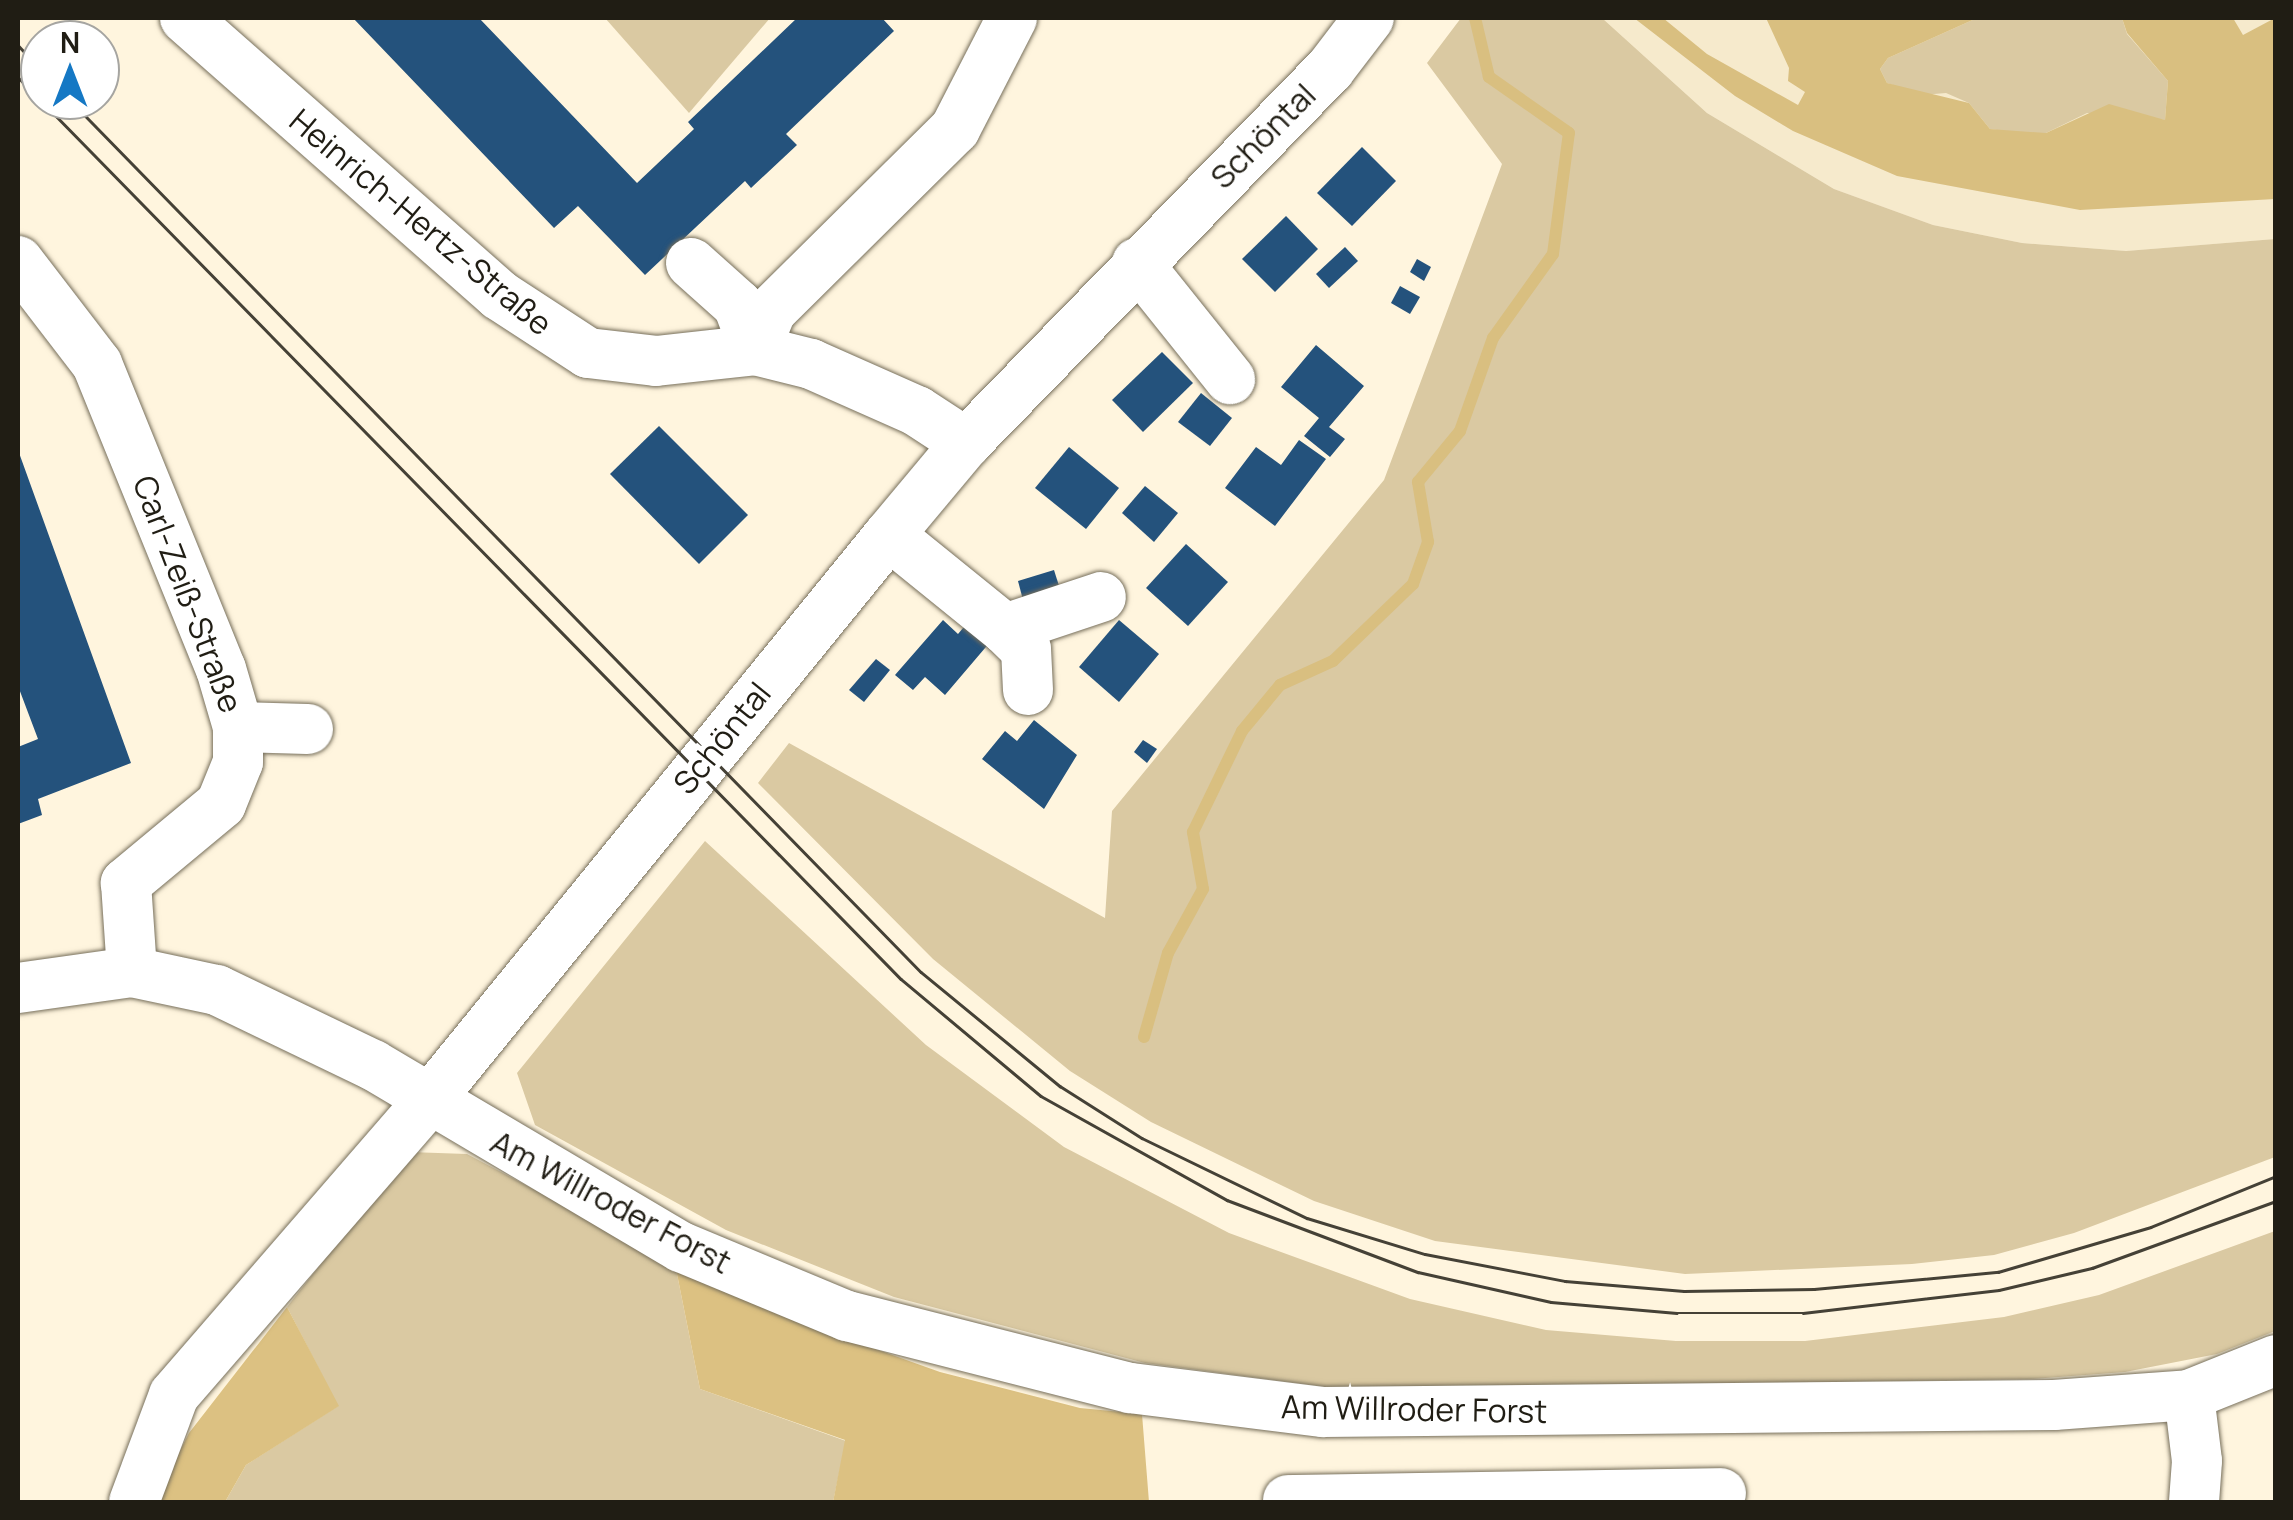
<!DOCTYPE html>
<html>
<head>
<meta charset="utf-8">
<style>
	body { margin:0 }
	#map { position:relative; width:2293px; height:1520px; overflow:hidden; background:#fff5de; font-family:Manrope,sans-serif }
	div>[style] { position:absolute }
	.built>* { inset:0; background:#f6eacc }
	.green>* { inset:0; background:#dac9a2 }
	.forest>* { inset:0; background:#dcc182 }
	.water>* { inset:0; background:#d9bf80 }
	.stream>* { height:12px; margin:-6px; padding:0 6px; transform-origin:6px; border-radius:6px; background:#d9bf80 }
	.building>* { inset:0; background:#24527c }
	.roads { filter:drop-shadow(0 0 2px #776f5b) drop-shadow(0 0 2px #776f5b) }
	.minor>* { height:50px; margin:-25px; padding:0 25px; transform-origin:25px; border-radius:25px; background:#fff }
	.tram>* { height:2.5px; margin:-1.25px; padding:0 1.25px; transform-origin:1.25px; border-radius:1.25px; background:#454136 }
	span { translate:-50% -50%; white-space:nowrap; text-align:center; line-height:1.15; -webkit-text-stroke:10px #fff; paint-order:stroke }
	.street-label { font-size:32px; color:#201d14 }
	.frame { position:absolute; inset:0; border:20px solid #201d14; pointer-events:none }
	.north { position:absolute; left:20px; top:20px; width:100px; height:100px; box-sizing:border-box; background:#fff; border:2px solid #a6a5a1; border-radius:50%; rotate:0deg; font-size:28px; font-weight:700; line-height:40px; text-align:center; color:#201d14 }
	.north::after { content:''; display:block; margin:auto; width:35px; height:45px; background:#1578c4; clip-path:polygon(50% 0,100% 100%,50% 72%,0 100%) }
</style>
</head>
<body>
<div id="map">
	<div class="built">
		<div style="clip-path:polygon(1602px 18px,2275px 18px,2275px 239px,2126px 251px,2022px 243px,1933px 225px,1834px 189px,1707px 113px)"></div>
	</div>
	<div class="green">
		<div style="clip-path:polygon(605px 18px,770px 18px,689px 113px)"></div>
		<div style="clip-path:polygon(1461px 18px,1602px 18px,1707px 113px,1834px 189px,1933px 225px,2022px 243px,2126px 251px,2275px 239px,2275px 1157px,2074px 1233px,1994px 1255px,1912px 1264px,1685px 1274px,1435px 1241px,1314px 1201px,1151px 1122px,1070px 1071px,933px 959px,758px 783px,789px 743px,1105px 918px,1112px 811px,1384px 480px,1502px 164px,1427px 63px)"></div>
		<div style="clip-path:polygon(1977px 18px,2122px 18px,2127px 34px,2168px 81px,2165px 120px,2087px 113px,2046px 133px,2018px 133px,1990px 129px,1969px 103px,1946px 93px,1922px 95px,1887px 83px,1880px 69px,1888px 58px)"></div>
		<div style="clip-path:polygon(705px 841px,926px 1045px,1064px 1147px,1229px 1233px,1410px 1299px,1546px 1330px,1676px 1341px,1805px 1341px,2004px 1317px,2099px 1295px,2275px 1231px,2275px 1331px,2217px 1354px,2125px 1372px,2031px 1379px,1350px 1390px,1145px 1363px,894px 1297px,726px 1230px,535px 1125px,517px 1073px)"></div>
		<div style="clip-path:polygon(409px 1152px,467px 1154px,675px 1264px,700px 1389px,846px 1441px,833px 1502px,225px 1502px,246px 1465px,338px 1406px,287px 1307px)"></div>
	</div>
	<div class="forest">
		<div style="clip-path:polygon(675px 1264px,786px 1317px,940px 1372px,1080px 1408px,1142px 1414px,1149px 1502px,833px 1502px,845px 1440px,700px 1389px)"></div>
		<div style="clip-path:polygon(287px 1307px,339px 1406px,246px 1465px,225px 1502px,154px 1502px,189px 1433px)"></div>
	</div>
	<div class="water">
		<div style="clip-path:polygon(1634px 18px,1663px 18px,1707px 54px,1798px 105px,1805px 92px,1788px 81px,1789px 68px,1766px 18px,1977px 18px,1888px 58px,1880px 69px,1887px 83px,1969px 103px,1990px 129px,2046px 133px,2109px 104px,2165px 120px,2168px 81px,2127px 33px,2122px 18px,2233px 18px,2243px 35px,2275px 18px,2275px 199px,2080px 210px,1897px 176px,1793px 131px,1735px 96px)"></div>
	</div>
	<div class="stream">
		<div style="left:1144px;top:1037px;width:87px;rotate:-74.1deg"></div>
		<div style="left:1168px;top:953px;width:73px;rotate:-61.3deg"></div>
		<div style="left:1203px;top:889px;width:58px;rotate:-100deg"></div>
		<div style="left:1193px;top:832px;width:112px;rotate:-64.1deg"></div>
		<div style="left:1242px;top:731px;width:60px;rotate:-50.4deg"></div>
		<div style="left:1280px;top:685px;width:58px;rotate:-24.4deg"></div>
		<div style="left:1333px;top:661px;width:111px;rotate:-43.9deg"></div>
		<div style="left:1413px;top:584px;width:45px;rotate:-70.3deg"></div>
		<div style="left:1428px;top:542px;width:61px;rotate:-99.5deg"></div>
		<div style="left:1418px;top:482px;width:66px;rotate:-50.5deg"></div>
		<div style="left:1460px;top:431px;width:99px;rotate:-70.5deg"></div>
		<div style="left:1493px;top:338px;width:103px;rotate:-54.5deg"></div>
		<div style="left:1553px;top:254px;width:122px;rotate:-82.5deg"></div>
		<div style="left:1569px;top:133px;width:98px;rotate:-145deg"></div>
		<div style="left:1489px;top:77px;width:61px;rotate:-103.3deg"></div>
	</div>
	<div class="building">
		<div style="clip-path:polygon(353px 18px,479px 18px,637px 183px,694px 129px,688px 122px,797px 18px,882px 18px,894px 31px,786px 134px,797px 145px,751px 188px,745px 181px,645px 275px,578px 206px,554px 228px)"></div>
		<div style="clip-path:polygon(1362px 147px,1396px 181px,1352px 226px,1317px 193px)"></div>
		<div style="clip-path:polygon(1286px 216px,1318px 249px,1275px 292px,1242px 259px)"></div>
		<div style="clip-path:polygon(1345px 247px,1358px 261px,1329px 288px,1316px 274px)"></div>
		<div style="clip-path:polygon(1417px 259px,1431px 267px,1424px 281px,1410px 272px)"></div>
		<div style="clip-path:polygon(1400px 286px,1420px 297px,1410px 314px,1391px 303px)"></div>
		<div style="clip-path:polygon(1316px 345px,1364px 386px,1329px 427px,1345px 439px,1330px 457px,1304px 436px,1319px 418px,1281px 387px)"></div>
		<div style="clip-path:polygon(1162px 352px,1193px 383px,1143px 432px,1112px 400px)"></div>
		<div style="clip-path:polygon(1201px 393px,1232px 418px,1210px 446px,1178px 422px)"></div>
		<div style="clip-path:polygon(659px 426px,748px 515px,699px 564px,610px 474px)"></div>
		<div style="clip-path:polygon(1299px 440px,1326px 459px,1275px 526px,1225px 488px,1256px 447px,1281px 465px)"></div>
		<div style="clip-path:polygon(1069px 447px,1119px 488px,1086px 529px,1035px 488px)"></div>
		<div style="clip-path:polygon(18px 450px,131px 763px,38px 799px,42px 815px,18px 824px,18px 747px,38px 739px,18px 686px)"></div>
		<div style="clip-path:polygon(1145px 486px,1178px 513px,1154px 542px,1122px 513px)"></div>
		<div style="clip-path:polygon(1186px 544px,1228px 582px,1188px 626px,1146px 588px)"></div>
		<div style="clip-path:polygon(1054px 570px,1060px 589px,1023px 600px,1018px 581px)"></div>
		<div style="clip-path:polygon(943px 620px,958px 634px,968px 622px,991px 641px,945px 695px,925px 677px,913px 690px,895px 675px)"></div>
		<div style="clip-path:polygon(1119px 620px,1159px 654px,1119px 702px,1079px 667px)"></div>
		<div style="clip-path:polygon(876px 659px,890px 670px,864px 702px,849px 690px)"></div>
		<div style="clip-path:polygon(1034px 720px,1077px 755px,1044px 809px,982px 759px,1005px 731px,1017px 741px)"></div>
		<div style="clip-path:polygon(1143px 740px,1157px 749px,1147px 763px,1134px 752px)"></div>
	</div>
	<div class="roads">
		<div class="minor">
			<div style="left:185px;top:18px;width:419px;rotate:41.4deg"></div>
			<div style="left:499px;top:295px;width:106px;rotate:33.1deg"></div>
			<div style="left:588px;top:353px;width:68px;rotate:6.7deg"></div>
			<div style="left:656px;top:361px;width:100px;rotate:-6.3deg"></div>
			<div style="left:755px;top:350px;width:58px;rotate:14deg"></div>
			<div style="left:811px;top:364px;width:116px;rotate:23.9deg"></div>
			<div style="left:917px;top:411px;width:59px;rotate:33.1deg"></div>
			<div style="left:18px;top:261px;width:130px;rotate:52.5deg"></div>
			<div style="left:97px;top:364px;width:329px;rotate:67.9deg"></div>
			<div style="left:221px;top:669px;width:60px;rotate:73.7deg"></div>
			<div style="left:238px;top:727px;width:35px;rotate:90deg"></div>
			<div style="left:238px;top:762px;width:45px;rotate:112deg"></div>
			<div style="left:221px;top:804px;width:124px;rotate:140.3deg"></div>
			<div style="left:126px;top:883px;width:89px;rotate:86.1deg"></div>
			<div style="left:691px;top:263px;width:63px;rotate:41.8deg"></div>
			<div style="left:738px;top:305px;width:48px;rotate:69.3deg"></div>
			<div style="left:1137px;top:263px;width:149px;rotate:51.3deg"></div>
			<div style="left:755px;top:350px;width:42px;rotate:-67.7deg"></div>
			<div style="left:771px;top:311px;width:259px;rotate:-44.7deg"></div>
			<div style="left:955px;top:129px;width:125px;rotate:-62.8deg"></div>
			<div style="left:889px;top:535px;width:149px;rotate:39deg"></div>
			<div style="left:1005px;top:629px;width:101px;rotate:-18.4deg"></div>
			<div style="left:1005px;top:629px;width:29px;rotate:44deg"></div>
			<div style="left:1026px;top:649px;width:41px;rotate:87.2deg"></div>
			<div style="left:238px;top:727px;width:70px;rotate:1.6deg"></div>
			<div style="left:18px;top:988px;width:115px;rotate:-8deg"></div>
			<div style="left:132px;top:972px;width:87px;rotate:12deg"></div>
			<div style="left:217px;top:990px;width:173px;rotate:25.7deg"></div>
			<div style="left:373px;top:1065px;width:358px;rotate:30.6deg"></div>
			<div style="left:681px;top:1247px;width:180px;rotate:22.6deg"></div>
			<div style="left:847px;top:1316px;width:292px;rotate:14.3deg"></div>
			<div style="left:1130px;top:1388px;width:194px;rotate:7.1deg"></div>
			<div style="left:1323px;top:1412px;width:731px;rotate:-0.55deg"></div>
			<div style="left:2054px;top:1405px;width:135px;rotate:-4.2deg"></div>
			<div style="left:2189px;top:1395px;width:94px;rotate:-21.9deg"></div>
			<div style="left:2189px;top:1395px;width:66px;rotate:83.1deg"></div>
			<div style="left:2197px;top:1461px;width:41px;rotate:94.2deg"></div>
			<div style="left:1288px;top:1500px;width:433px;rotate:-0.9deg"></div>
			<div style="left:134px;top:1502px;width:114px;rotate:-69.5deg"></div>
			<div style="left:174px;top:1395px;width:391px;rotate:-49.1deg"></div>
			<div style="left:430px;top:1099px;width:727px;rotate:-50.86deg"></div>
			<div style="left:889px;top:535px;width:120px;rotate:-50.1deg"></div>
			<div style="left:966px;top:443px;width:522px;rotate:-45.78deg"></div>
			<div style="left:1330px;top:69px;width:64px;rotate:-52.6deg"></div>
		</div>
	</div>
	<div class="tram">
		<div style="left:18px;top:45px;width:33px;rotate:47deg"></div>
		<div style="left:18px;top:77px;width:1262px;rotate:45.61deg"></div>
		<div style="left:901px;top:979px;width:182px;rotate:39.9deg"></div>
		<div style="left:1041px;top:1096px;width:213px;rotate:29.2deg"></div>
		<div style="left:1227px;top:1200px;width:204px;rotate:20.7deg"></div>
		<div style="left:1418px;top:1272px;width:136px;rotate:12.7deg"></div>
		<div style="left:1551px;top:1302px;width:126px;rotate:5deg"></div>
		<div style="left:1677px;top:1313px;width:126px"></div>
		<div style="left:1803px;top:1313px;width:197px;rotate:-6.7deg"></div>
		<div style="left:1999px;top:1290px;width:96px;rotate:-13.3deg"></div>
		<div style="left:2092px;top:1268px;width:196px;rotate:-20deg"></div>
		<div style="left:70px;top:100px;width:1218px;rotate:45.7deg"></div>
		<div style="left:921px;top:972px;width:180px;rotate:39.4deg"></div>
		<div style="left:1060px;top:1086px;width:97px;rotate:32.4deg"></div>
		<div style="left:1142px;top:1138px;width:183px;rotate:25.9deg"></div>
		<div style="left:1307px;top:1218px;width:123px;rotate:17deg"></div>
		<div style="left:1425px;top:1254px;width:143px;rotate:10.9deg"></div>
		<div style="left:1565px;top:1281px;width:119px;rotate:4.8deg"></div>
		<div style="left:1684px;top:1291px;width:130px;rotate:-0.9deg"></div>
		<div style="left:1814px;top:1289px;width:185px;rotate:-5.3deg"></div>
		<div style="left:1998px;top:1272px;width:159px;rotate:-16.4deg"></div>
		<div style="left:2151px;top:1227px;width:135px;rotate:-22.2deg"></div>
	</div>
	<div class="street-label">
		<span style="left:1263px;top:136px;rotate:-45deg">Schöntal</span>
		<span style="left:421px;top:222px;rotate:40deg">Heinrich-Hertz-Straße</span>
		<span style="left:188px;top:594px;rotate:69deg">Carl-Zeiß-Straße</span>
		<span style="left:722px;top:738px;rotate:-51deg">Schöntal</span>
		<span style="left:611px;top:1202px;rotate:28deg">Am Willroder Forst</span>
		<span style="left:1414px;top:1409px;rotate:1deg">Am Willroder Forst</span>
	</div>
	<div class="frame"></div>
	<div class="north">N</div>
</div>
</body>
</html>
